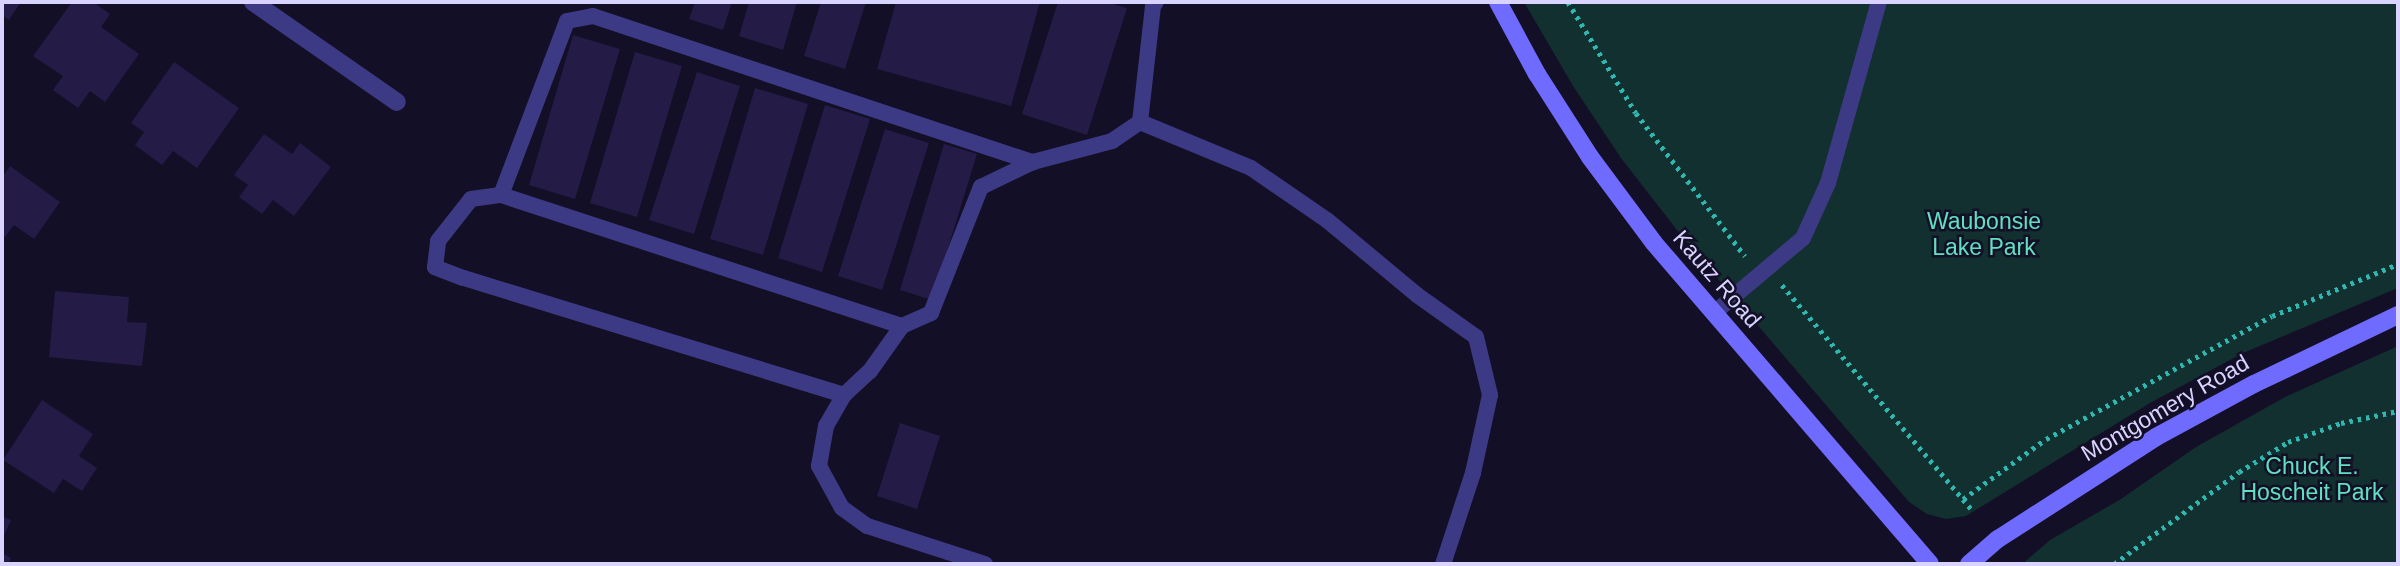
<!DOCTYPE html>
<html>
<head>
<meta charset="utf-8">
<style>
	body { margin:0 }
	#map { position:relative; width:2400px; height:566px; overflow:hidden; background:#130f26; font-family:Arial,sans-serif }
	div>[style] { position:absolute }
	.green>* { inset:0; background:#12302f }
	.building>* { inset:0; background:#241b47 }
	.path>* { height:4.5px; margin-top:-2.25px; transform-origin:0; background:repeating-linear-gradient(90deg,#2fb8b0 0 3.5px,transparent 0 8.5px) }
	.lane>* { height:16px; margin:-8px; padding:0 8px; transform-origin:8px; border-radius:8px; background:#3d3a85 }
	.street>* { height:18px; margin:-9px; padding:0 9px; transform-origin:9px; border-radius:9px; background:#3d3a85 }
	.secondary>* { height:18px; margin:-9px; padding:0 9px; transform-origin:9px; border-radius:9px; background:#6f6bff }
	span { translate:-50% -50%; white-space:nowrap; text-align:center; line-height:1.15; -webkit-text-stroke:5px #130f26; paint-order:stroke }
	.park-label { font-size:23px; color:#5fe0c0 }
	.street-label { font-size:23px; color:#d9d4ff }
	.frame { position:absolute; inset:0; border:4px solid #d9d4ff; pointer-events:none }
</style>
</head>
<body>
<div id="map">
	<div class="green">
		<div style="clip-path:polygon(1524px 2px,2398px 2px,2398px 288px,2243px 353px,2150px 403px,1966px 516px,1946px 519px,1927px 514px,1909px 502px,1684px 239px,1621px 158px,1573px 86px)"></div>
		<div style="clip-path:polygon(2398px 346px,2398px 564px,2022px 564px,2050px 540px,2121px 499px,2196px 447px,2285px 397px)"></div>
	</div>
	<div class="building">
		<div style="clip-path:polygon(2px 2px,21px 2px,9px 20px,2px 15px)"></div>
		<div style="clip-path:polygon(72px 2px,93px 2px,110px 14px,101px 27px,139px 54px,105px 102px,90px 91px,78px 108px,53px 90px,63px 76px,33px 56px)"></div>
		<div style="clip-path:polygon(695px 2px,732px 2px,723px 30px,689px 19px)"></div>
		<div style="clip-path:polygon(749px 2px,797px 2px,783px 50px,739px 36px)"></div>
		<div style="clip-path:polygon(821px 2px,866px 2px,845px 69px,804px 56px)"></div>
		<div style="clip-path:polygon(896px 2px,1040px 2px,1011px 106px,877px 69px)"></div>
		<div style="clip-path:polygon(1058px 2px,1106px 2px,1127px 8px,1087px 135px,1022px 114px)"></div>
		<div style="clip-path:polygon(573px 35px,620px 49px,575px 199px,529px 185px)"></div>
		<div style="clip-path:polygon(635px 52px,682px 66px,637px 217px,590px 203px)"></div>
		<div style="clip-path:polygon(174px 62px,239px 108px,197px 168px,173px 151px,162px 165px,135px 145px,144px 132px,131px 123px)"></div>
		<div style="clip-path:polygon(697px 72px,740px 86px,694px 234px,649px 220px)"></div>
		<div style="clip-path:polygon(755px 88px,808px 104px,763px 255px,710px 239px)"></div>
		<div style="clip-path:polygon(825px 105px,870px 119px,822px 272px,778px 258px)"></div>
		<div style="clip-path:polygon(885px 129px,929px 143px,882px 290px,838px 276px)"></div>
		<div style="clip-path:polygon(264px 134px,292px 154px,300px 143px,331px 167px,294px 216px,273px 200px,262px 214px,239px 197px,248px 185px,234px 175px)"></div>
		<div style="clip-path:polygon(944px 144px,977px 154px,932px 300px,900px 290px)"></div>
		<div style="clip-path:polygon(10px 166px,60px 202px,34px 239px,14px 225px,5px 237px,2px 235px,2px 177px)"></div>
		<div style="clip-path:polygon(55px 291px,129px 297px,127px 322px,147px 323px,142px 366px,49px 357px)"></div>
		<div style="clip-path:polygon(42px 400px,93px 434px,79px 456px,97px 468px,82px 491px,63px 479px,54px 493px,3px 460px)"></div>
		<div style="clip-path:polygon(900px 423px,940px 436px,917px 509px,877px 496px)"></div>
		<div style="clip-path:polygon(2px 516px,11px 520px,2px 540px)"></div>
		<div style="clip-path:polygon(2px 553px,11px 558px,8px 564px,2px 564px)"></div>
	</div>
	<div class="path">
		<div style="left:1568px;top:2px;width:130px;rotate:58.5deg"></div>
		<div style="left:1636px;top:113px;width:180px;rotate:52.7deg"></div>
		<div style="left:1782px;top:285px;width:297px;rotate:49.8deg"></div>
		<div style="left:1963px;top:499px;width:102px;rotate:-35.9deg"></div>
		<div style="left:2046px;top:439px;width:257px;rotate:-28.6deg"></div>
		<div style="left:2272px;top:316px;width:136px;rotate:-22.4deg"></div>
		<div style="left:2114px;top:564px;width:155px;rotate:-36.4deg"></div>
		<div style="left:2239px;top:472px;width:57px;rotate:-31.5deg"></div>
		<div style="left:2288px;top:442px;width:56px;rotate:-19.7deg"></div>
		<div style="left:2341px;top:423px;width:58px;rotate:-11.9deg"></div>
	</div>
	<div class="lane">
		<div style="left:1140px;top:122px;width:117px;rotate:-83.6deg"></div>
		<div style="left:1153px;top:6px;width:5px;rotate:-53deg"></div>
		<div style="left:501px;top:195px;width:186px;rotate:-69.2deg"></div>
		<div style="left:567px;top:21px;width:26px;rotate:-11deg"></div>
		<div style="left:593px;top:16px;width:464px;rotate:18.4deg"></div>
		<div style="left:1714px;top:313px;width:116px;rotate:-40.1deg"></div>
		<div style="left:1803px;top:238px;width:60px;rotate:-65.6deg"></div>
		<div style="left:1828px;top:183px;width:188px;rotate:-74.3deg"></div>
		<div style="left:844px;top:395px;width:35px;rotate:-43deg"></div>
		<div style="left:870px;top:371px;width:55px;rotate:-54.6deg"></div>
		<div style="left:985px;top:564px;width:124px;rotate:-162.1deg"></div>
		<div style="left:867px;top:526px;width:31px;rotate:-144deg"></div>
		<div style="left:842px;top:508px;width:48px;rotate:-118.7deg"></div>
		<div style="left:819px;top:466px;width:41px;rotate:-80.1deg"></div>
		<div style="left:826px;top:426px;width:36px;rotate:-60deg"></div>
		<div style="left:844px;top:395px;width:399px;rotate:-162.9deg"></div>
		<div style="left:463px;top:278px;width:30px;rotate:-159deg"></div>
		<div style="left:435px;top:267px;width:26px;rotate:-83deg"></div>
		<div style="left:438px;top:241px;width:53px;rotate:-51.8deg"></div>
		<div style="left:471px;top:199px;width:30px;rotate:-8deg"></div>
		<div style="left:501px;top:195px;width:422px;rotate:18.1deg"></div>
		<div style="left:902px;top:326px;width:32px;rotate:-24deg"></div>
		<div style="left:931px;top:313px;width:136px;rotate:-68.4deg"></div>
		<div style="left:981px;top:187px;width:58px;rotate:-25.7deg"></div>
		<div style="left:1033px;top:162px;width:82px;rotate:-14.9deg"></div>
		<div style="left:1112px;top:141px;width:34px;rotate:-34deg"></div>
		<div style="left:1140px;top:122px;width:120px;rotate:22.5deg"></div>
		<div style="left:1251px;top:168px;width:93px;rotate:34.5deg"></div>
		<div style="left:1328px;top:221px;width:116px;rotate:39.7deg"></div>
		<div style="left:1417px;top:295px;width:72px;rotate:35.4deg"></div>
		<div style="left:1476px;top:337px;width:60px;rotate:76.4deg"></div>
		<div style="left:1490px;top:395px;width:80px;rotate:102.3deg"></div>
		<div style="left:1473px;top:473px;width:96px;rotate:108.2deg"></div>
	</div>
	<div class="street">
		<div style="left:253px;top:2px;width:175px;rotate:34.8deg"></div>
	</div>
	<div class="secondary">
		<div style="left:1498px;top:2px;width:82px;rotate:61.6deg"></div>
		<div style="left:1537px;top:74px;width:98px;rotate:57.4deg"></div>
		<div style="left:1590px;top:157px;width:107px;rotate:53.3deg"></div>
		<div style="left:1654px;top:243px;width:423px;rotate:49.3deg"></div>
		<div style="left:1969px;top:564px;width:38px;rotate:-41deg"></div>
		<div style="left:1998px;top:539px;width:188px;rotate:-32.8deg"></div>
		<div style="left:2156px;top:437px;width:111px;rotate:-28.4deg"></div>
		<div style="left:2254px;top:384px;width:160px;rotate:-25.6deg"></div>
	</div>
	<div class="park-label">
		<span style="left:1984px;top:234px">Waubonsie<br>Lake Park</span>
		<span style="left:2312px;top:479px">Chuck E.<br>Hoscheit Park</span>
	</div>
	<div class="street-label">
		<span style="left:1717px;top:279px;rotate:49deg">Kautz Road</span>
		<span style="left:2165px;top:408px;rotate:-30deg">Montgomery Road</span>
	</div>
	<div class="frame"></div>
</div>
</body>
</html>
